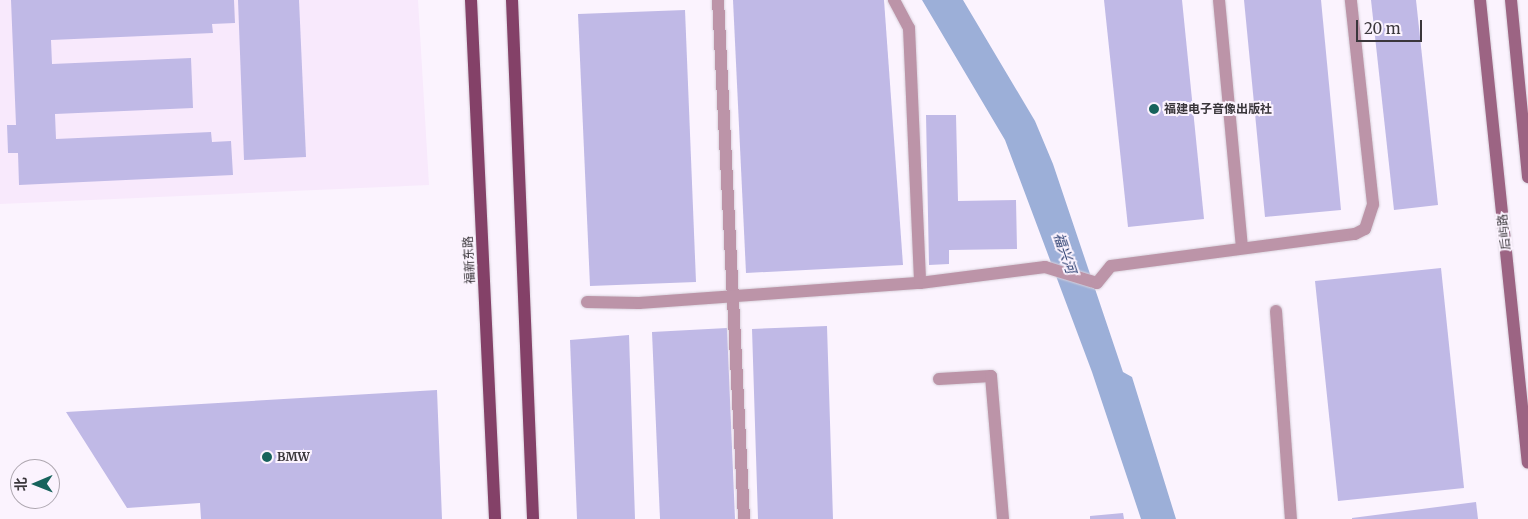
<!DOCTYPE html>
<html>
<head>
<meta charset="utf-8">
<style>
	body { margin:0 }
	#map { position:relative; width:1528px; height:519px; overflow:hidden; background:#fbf3fe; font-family:Merriweather,"Noto Sans SC",serif }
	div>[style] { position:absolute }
	.built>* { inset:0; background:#f8e9fc }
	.water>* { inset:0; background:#9cafd8 }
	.building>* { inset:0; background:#c0b9e6 }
	.roads { filter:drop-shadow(0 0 1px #d8d1db) drop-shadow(0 0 1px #d8d1db) }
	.lane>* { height:12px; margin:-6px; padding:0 6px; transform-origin:6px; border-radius:6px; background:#bc94a8 }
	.secondary>* { height:12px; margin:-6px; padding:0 6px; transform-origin:6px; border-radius:6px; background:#9c6483 }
	.primary>* { height:12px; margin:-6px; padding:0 6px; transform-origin:6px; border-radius:6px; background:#844168 }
	.dots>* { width:14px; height:14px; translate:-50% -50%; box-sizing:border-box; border:2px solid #fbf3fe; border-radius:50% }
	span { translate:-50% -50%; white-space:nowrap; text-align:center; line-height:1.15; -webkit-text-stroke:4px #fbf3fe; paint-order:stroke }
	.poi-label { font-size:12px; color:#3a363b; font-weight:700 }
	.left { translate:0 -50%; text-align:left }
	.street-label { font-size:12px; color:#3a363b }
	.water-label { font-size:14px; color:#25396c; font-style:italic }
	.north { position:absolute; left:10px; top:459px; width:50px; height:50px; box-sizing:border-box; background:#fbf3fe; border:1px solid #aea7b0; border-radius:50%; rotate:269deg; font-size:14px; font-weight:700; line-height:20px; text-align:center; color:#3a363b }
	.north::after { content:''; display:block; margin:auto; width:18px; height:22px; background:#17635c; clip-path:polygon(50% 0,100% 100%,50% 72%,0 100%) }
	.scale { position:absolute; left:1356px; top:20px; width:66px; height:22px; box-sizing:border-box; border:2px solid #3a363b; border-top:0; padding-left:6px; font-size:15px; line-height:18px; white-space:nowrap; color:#3a363b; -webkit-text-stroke:4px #fbf3fe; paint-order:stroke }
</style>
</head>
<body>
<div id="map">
	<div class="built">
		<div style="clip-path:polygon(0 0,418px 0,429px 185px,0 204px)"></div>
	</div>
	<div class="water">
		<div style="clip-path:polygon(922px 0,963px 0,1035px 121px,1053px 164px,1123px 372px,1132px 377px,1176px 519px,1141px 519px,1092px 372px,1005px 140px)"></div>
	</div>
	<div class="building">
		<div style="clip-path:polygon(11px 0,234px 0,235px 23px,212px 24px,213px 33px,51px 40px,52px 64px,191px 58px,193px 108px,55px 114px,56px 139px,211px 132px,212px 142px,231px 141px,233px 175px,19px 185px,18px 153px,8px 153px,7px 125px,16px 125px)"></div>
		<div style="clip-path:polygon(238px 0,299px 0,306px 157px,244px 160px)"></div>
		<div style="clip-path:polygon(733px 0,884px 0,903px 265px,746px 273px)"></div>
		<div style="clip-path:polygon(1104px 0,1182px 0,1204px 219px,1128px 227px)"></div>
		<div style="clip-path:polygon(1244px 0,1321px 0,1341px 210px,1265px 217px)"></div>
		<div style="clip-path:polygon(1371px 0,1416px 0,1438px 205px,1394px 210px)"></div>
		<div style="clip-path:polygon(685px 10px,696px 282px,590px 286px,578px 14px)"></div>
		<div style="clip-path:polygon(926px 115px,956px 115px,958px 201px,1016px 200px,1017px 249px,949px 250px,949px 264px,929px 265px)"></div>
		<div style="clip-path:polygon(1441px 268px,1464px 488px,1338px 501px,1315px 281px)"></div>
		<div style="clip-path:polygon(827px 326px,833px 519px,758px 519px,752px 329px)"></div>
		<div style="clip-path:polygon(727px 328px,735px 519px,660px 519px,652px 332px)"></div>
		<div style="clip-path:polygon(629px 335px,635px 519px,577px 519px,570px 340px)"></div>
		<div style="clip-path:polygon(437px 390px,442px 519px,201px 519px,200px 503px,127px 508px,66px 412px)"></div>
		<div style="clip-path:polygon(1476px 502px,1478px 519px,1352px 519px,1352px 518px)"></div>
		<div style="clip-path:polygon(1123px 513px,1124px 519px,1090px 519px,1090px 516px)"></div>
	</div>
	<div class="roads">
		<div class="lane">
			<div style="left:718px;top:0;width:520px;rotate:87.13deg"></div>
			<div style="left:894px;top:0;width:32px;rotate:62deg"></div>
			<div style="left:909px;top:28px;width:255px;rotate:87.5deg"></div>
			<div style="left:1219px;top:0;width:249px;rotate:84.7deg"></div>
			<div style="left:587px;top:302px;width:52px;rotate:1.1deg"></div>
			<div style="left:639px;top:303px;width:282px;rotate:-4.1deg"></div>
			<div style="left:920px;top:283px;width:126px;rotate:-7.3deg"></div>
			<div style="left:1045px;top:267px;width:54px;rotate:17.1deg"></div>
			<div style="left:1097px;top:283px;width:22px;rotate:-51deg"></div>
			<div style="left:1111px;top:266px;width:246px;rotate:-7.5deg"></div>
			<div style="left:1355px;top:234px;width:11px;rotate:-27deg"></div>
			<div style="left:1365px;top:229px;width:26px;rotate:-72deg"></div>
			<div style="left:1373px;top:204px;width:205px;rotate:-96.2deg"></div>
			<div style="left:1276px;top:311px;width:209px;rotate:85.9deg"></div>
			<div style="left:939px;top:379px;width:52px;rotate:-3.3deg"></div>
			<div style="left:991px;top:376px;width:144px;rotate:85.2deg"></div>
		</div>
		<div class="secondary">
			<div style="left:1480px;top:0;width:465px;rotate:84.1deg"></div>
			<div style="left:1511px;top:0;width:178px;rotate:84.5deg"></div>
		</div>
		<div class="primary">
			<div style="left:471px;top:0;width:520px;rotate:87.35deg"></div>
			<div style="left:512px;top:0;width:519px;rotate:87.68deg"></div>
		</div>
	</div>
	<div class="dots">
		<div style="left:1154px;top:109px;background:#17635c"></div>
		<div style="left:267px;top:457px;background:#17635c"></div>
	</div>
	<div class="poi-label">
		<span class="left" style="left:1164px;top:109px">福建电子音像出版社</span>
		<span class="left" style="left:277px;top:457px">BMW</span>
	</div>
	<div class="street-label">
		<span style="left:1504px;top:232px;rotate:-96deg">后屿路</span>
		<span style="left:469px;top:260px;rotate:-93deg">福新东路</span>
	</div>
	<div class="water-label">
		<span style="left:1065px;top:253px;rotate:71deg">福兴河</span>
	</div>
	<div class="north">北</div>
	<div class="scale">20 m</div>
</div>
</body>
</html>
